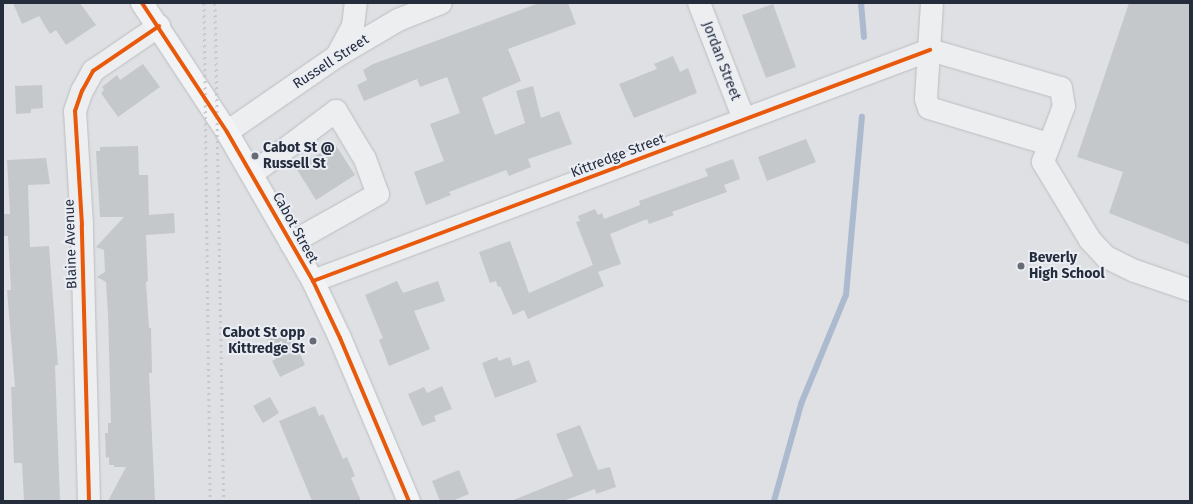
<!DOCTYPE html>
<html>
<head>
<meta charset="utf-8">
<style>
	body { margin:0 }
	#map { position:relative; width:1193px; height:504px; overflow:hidden; background:#dee0e3; font-family:"Fira Sans",sans-serif }
	div>[style] { position:absolute }
	.stream>* { height:6px; margin:-3px; padding:0 3px; transform-origin:3px; border-radius:3px; background:#abbacf }
	.building>* { inset:0; background:#c5c8cb }
	.roads { filter:drop-shadow(0 0 1px #bbbdc0) drop-shadow(0 0 1px #bbbdc0) }
	.minor>* { height:22px; margin:-11px; padding:0 11px; transform-origin:11px; border-radius:11px; background:#edeef0 }
	.highway>* { height:22px; margin:-11px; padding:0 11px; transform-origin:11px; border-radius:11px; background:#f2f3f4 }
	.rail>* { height:3px; margin-top:-1.5px; transform-origin:0; background:repeating-linear-gradient(90deg,#c7c8cb 0 2px,transparent 0 6px) }
	.cycleway>* { height:4px; margin:-2px; padding:0 2px; transform-origin:2px; border-radius:2px; background:#e8590c }
	.dots>* { width:11px; height:11px; translate:-50% -50%; box-sizing:border-box; border:2px solid #eaeef4; border-radius:50% }
	span { translate:-50% -50%; white-space:nowrap; text-align:center; line-height:1.15; -webkit-text-stroke:4px #eaeef4; paint-order:stroke }
	.street-label { font-size:14px; color:#252c3c }
	.poi-label { font-size:14px; color:#252c3c; font-weight:700 }
	.left { translate:0 -50%; text-align:left }
	.right { translate:-100% -50%; text-align:right }
	.frame { position:absolute; inset:0; border:4px solid #252c3c; pointer-events:none }
</style>
</head>
<body>
<div id="map">
	<div class="stream">
		<div style="left:861px;top:3px;width:34px;rotate:85deg"></div>
		<div style="left:774px;top:501px;width:101px;rotate:-74.4deg"></div>
		<div style="left:801px;top:404px;width:118px;rotate:-67.6deg"></div>
		<div style="left:846px;top:295px;width:179px;rotate:-84.9deg"></div>
	</div>
	<div class="building">
		<div style="clip-path:polygon(13px 3px,80px 3px,96px 25px,66px 45px,56px 30px,50px 34px,39px 16px,22px 24px)"></div>
		<div style="clip-path:polygon(539px 3px,568px 3px,576px 24px,508px 49px,521px 81px,482px 98px,495px 135px,525px 123px,516px 91px,533px 86px,541px 118px,559px 111px,572px 144px,528px 159px,531px 167px,509px 176px,506px 170px,449px 192px,451px 195px,426px 205px,414px 172px,444px 161px,430px 124px,460px 113px,447px 77px,420px 87px,417px 79px,364px 101px,357px 85px,367px 80px,363px 70px,373px 64px)"></div>
		<div style="clip-path:polygon(1129px 3px,1190px 3px,1190px 245px,1109px 213px,1123px 172px,1077px 157px)"></div>
		<div style="clip-path:polygon(773px 4px,796px 67px,766px 78px,742px 15px)"></div>
		<div style="clip-path:polygon(673px 56px,680px 72px,688px 68px,697px 93px,634px 118px,619px 84px,657px 69px,654px 64px)"></div>
		<div style="clip-path:polygon(143px 64px,160px 87px,118px 117px,101px 93px,104px 90px,102px 87px,117px 75px,120px 80px)"></div>
		<div style="clip-path:polygon(42px 85px,43px 108px,31px 109px,31px 113px,16px 114px,15px 86px)"></div>
		<div style="clip-path:polygon(806px 139px,816px 162px,767px 181px,758px 157px)"></div>
		<div style="clip-path:polygon(335px 144px,355px 175px,316px 200px,296px 168px)"></div>
		<div style="clip-path:polygon(138px 146px,139px 175px,148px 175px,149px 215px,174px 213px,175px 233px,146px 235px,148px 281px,146px 282px,149px 328px,151px 328px,152px 373px,149px 373px,155px 501px,108px 501px,126px 467px,114px 467px,114px 465px,109px 465px,109px 457px,106px 458px,105px 433px,108px 433px,108px 423px,111px 423px,108px 314px,106px 282px,97px 277px,105px 272px,104px 250px,96px 247px,124px 217px,100px 217px,96px 151px,100px 151px,100px 147px)"></div>
		<div style="clip-path:polygon(46px 158px,50px 184px,28px 185px,30px 247px,49px 246px,58px 365px,55px 365px,60px 501px,24px 501px,22px 463px,14px 463px,11px 387px,15px 387px,7px 290px,11px 290px,8px 236px,3px 236px,3px 214px,10px 214px,7px 160px)"></div>
		<div style="clip-path:polygon(733px 159px,740px 179px,724px 185px,727px 192px,672px 212px,674px 215px,649px 224px,647px 219px,610px 234px,621px 264px,598px 272px,604px 286px,528px 319px,524px 310px,513px 315px,500px 286px,498px 287px,496px 281px,490px 283px,479px 252px,510px 241px,529px 293px,593px 265px,576px 222px,580px 221px,578px 216px,595px 209px,598px 215px,602px 213px,604px 219px,640px 205px,639px 201px,708px 176px,705px 169px)"></div>
		<div style="clip-path:polygon(397px 281px,403px 293px,438px 281px,445px 301px,414px 311px,430px 349px,389px 366px,379px 340px,383px 338px,365px 295px)"></div>
		<div style="clip-path:polygon(289px 329px,305px 365px,280px 377px,272px 361px,276px 359px,267px 340px)"></div>
		<div style="clip-path:polygon(497px 357px,499px 361px,510px 357px,513px 366px,529px 360px,537px 382px,495px 398px,482px 363px)"></div>
		<div style="clip-path:polygon(442px 386px,452px 409px,434px 416px,436px 421px,422px 426px,408px 394px,424px 387px,427px 393px)"></div>
		<div style="clip-path:polygon(270px 397px,279px 413px,263px 423px,253px 406px)"></div>
		<div style="clip-path:polygon(315px 406px,319px 416px,323px 414px,343px 459px,347px 457px,355px 476px,351px 478px,361px 501px,312px 501px,279px 421px)"></div>
		<div style="clip-path:polygon(580px 425px,598px 470px,610px 467px,616px 487px,596px 494px,595px 489px,563px 501px,511px 501px,573px 476px,556px 434px)"></div>
		<div style="clip-path:polygon(459px 470px,469px 494px,452px 501px,440px 501px,432px 481px)"></div>
	</div>
	<div class="roads">
		<div class="minor">
			<div style="left:699px;top:3px;width:124px;rotate:68.8deg"></div>
			<div style="left:932px;top:3px;width:96px;rotate:93.6deg"></div>
			<div style="left:926px;top:99px;width:9px;rotate:72deg"></div>
			<div style="left:929px;top:108px;width:124px;rotate:16.8deg"></div>
			<div style="left:930px;top:50px;width:136px;rotate:16.2deg"></div>
			<div style="left:1061px;top:88px;width:18px;rotate:81deg"></div>
			<div style="left:1064px;top:106px;width:60px;rotate:110.6deg"></div>
			<div style="left:1043px;top:162px;width:91px;rotate:58.9deg"></div>
			<div style="left:1090px;top:240px;width:23px;rotate:47deg"></div>
			<div style="left:1106px;top:257px;width:32px;rotate:26deg"></div>
			<div style="left:1135px;top:271px;width:58px;rotate:19.1deg"></div>
			<div style="left:337px;top:56px;width:34px;rotate:-62deg"></div>
			<div style="left:353px;top:26px;width:23px;rotate:-83deg"></div>
			<div style="left:227px;top:132px;width:134px;rotate:-34.6deg"></div>
			<div style="left:337px;top:56px;width:71px;rotate:-30.5deg"></div>
			<div style="left:398px;top:20px;width:46px;rotate:-21.6deg"></div>
			<div style="left:252px;top:174px;width:105px;rotate:-36.9deg"></div>
			<div style="left:336px;top:111px;width:56px;rotate:58.9deg"></div>
			<div style="left:365px;top:159px;width:37px;rotate:70deg"></div>
			<div style="left:378px;top:194px;width:100px;rotate:150.6deg"></div>
			<div style="left:313px;top:281px;width:659px;rotate:-20.53deg"></div>
			<div style="left:89px;top:501px;width:276px;rotate:-91.5deg"></div>
			<div style="left:82px;top:225px;width:114px;rotate:-93.5deg"></div>
			<div style="left:75px;top:111px;width:21px;rotate:-71deg"></div>
			<div style="left:82px;top:91px;width:23px;rotate:-61deg"></div>
			<div style="left:93px;top:71px;width:80px;rotate:-34.3deg"></div>
		</div>
		<div class="highway">
			<div style="left:142px;top:3px;width:154px;rotate:56.6deg"></div>
			<div style="left:227px;top:132px;width:172px;rotate:60deg"></div>
			<div style="left:313px;top:281px;width:63px;rotate:64.7deg"></div>
			<div style="left:340px;top:338px;width:177px;rotate:67.1deg"></div>
		</div>
	</div>
	<div class="rail">
		<div style="left:204px;top:3px;width:498px;rotate:89.3deg"></div>
		<div style="left:215px;top:3px;width:498px;rotate:89deg"></div>
	</div>
	<div class="cycleway">
		<div style="left:142px;top:3px;width:154px;rotate:56.6deg"></div>
		<div style="left:227px;top:132px;width:172px;rotate:60deg"></div>
		<div style="left:313px;top:281px;width:63px;rotate:64.7deg"></div>
		<div style="left:340px;top:338px;width:177px;rotate:67.1deg"></div>
		<div style="left:313px;top:281px;width:659px;rotate:-20.53deg"></div>
		<div style="left:89px;top:501px;width:276px;rotate:-91.5deg"></div>
		<div style="left:82px;top:225px;width:114px;rotate:-93.5deg"></div>
		<div style="left:75px;top:111px;width:21px;rotate:-71deg"></div>
		<div style="left:82px;top:91px;width:23px;rotate:-61deg"></div>
		<div style="left:93px;top:71px;width:80px;rotate:-34.3deg"></div>
	</div>
	<div class="dots">
		<div style="left:255px;top:156px;background:#666b76"></div>
		<div style="left:1021px;top:266px;background:#666b76"></div>
		<div style="left:313px;top:341px;background:#666b76"></div>
	</div>
	<div class="street-label">
		<span style="left:721px;top:61px;rotate:69deg">Jordan Street</span>
		<span style="left:331px;top:62px;rotate:-33deg">Russell Street</span>
		<span style="left:618px;top:156px;rotate:-21deg">Kittredge Street</span>
		<span style="left:295px;top:228px;rotate:61deg">Cabot Street</span>
		<span style="left:71px;top:244px;rotate:-92deg">Blaine Avenue</span>
	</div>
	<div class="poi-label">
		<span class="left" style="left:263px;top:156px">Cabot St @<br>Russell St</span>
		<span class="left" style="left:1029px;top:266px">Beverly<br>High School</span>
		<span class="right" style="left:305px;top:341px">Cabot St opp<br>Kittredge St</span>
	</div>
	<div class="frame"></div>
</div>
</body>
</html>
